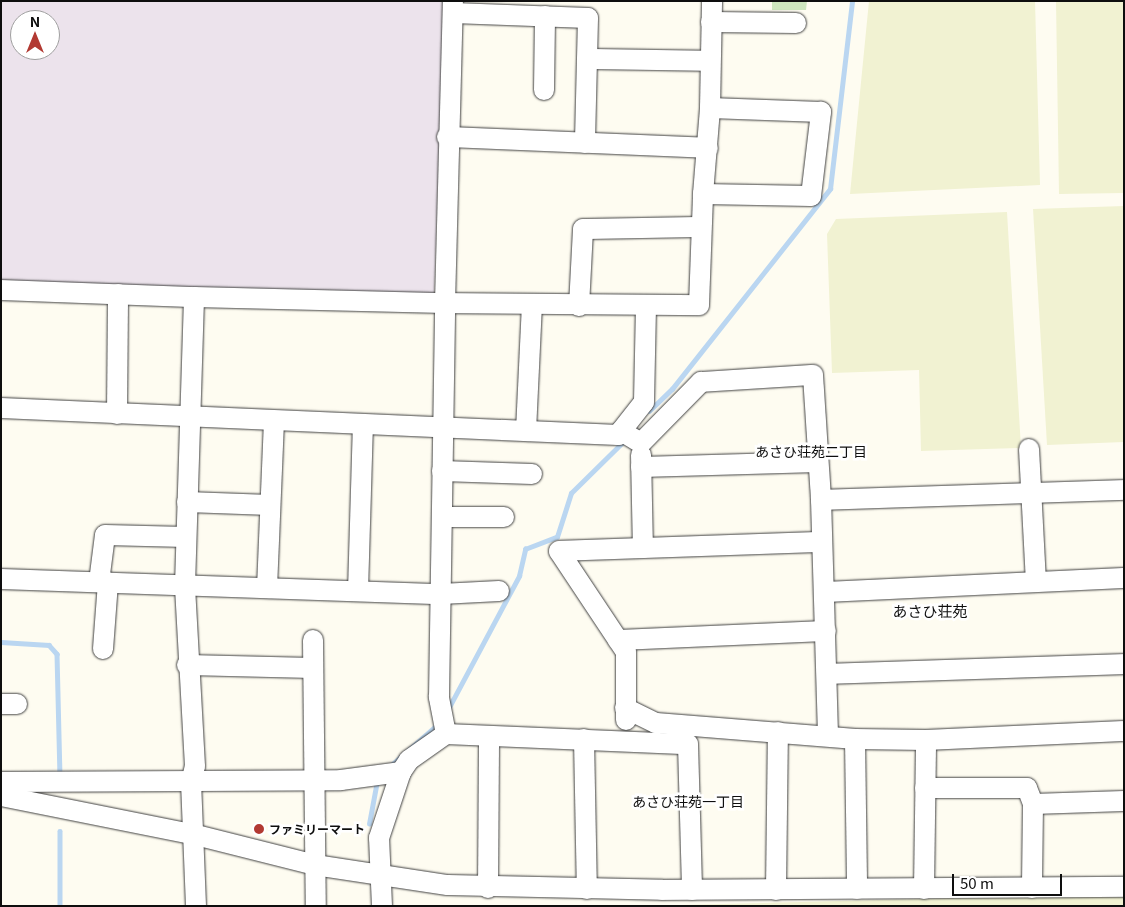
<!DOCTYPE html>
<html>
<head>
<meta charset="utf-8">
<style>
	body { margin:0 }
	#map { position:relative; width:1125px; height:907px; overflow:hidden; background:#fefcf1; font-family:Georgia,"Noto Sans JP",serif }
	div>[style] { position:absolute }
	.industrial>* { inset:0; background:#ece3ec }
	.farmland>* { inset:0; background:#f1f2d2 }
	.green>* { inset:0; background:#cee6bd }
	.stream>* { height:4.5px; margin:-2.25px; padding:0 2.25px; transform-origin:2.25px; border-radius:2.25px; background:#bad6f1 }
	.roads { filter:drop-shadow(0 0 1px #414141) drop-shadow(0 0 1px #414141) }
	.minor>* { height:20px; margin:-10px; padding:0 10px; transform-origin:10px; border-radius:10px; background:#fff }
	.dots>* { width:14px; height:14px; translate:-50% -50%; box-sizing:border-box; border:2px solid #fff; border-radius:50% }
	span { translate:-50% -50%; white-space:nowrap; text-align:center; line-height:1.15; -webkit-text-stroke:5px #fff; paint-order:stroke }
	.poi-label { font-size:12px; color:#0e0e0e; font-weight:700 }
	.left { translate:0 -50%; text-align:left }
	.neighbourhood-label { font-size:14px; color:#0e0e0e }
	.quarter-label { font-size:15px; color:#0e0e0e }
	.frame { position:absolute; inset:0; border:2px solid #0e0e0e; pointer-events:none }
	.north { position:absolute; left:10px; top:10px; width:50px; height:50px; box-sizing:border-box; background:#fff; border:1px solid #9f9f9f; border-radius:50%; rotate:0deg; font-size:14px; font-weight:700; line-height:20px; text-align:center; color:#0e0e0e }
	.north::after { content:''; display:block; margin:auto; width:18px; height:22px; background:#b23932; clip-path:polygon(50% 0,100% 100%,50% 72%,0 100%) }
	.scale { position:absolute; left:952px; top:874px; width:110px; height:22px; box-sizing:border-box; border:2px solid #0e0e0e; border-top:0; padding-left:6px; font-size:15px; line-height:18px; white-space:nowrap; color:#0e0e0e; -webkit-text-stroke:4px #fff; paint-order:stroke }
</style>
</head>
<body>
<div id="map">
	<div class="industrial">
		<div style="clip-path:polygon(evenodd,1px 1px,444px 1px,434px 298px,1px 283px,1px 1px,20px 20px,50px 20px,50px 50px,20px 50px,20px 20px)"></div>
	</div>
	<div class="farmland">
		<div style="clip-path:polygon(869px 1px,1035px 1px,1040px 185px,850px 194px)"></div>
		<div style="clip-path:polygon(1056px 1px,1124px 1px,1124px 193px,1059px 194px)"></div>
		<div style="clip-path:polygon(1124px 206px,1124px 442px,1047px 445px,1033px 209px)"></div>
		<div style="clip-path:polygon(1007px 212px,1021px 448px,921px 451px,919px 370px,832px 373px,827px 234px,836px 219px)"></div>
		<div style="clip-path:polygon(1124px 894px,1124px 906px,639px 906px)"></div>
	</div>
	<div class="green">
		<div style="clip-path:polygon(772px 1px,807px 1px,806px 10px,772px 10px)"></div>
	</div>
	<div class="stream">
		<div style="left:649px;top:411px;width:32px;rotate:-44deg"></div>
		<div style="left:672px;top:389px;width:255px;rotate:-51.7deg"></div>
		<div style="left:830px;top:189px;width:189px;rotate:-83.3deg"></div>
		<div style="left:1px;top:642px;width:48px;rotate:3.6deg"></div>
		<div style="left:49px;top:645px;width:12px;rotate:48deg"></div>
		<div style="left:57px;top:654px;width:119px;rotate:88.6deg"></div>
		<div style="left:447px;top:711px;width:153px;rotate:-61.9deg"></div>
		<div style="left:519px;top:576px;width:28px;rotate:-77deg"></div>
		<div style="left:525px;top:549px;width:34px;rotate:-21deg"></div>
		<div style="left:557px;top:537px;width:46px;rotate:-72.3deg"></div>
		<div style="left:571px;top:493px;width:76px;rotate:-44.5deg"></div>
		<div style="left:388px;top:768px;width:67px;rotate:-41.3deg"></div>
		<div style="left:369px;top:824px;width:44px;rotate:-79.5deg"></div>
		<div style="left:60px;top:831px;width:75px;rotate:90deg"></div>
	</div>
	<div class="roads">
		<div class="minor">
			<div style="left:453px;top:13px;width:135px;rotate:2.1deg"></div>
			<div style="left:588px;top:18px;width:125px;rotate:91.4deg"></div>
			<div style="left:711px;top:22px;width:85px;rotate:0.7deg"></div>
			<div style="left:587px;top:59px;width:123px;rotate:0.9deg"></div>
			<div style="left:544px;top:90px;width:74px;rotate:-89.2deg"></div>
			<div style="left:447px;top:137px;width:261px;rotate:2.4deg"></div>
			<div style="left:703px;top:194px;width:86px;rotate:-85.3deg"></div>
			<div style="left:1px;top:290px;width:193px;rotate:2.1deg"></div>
			<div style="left:579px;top:306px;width:77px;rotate:-87deg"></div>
			<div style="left:583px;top:229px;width:118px;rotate:-1deg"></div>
			<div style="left:1px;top:408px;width:618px;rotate:2.51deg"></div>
			<div style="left:618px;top:435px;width:42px;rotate:-51.8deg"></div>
			<div style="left:644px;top:402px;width:95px;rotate:-88.8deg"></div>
			<div style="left:117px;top:414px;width:120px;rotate:-89.5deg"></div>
			<div style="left:526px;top:431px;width:126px;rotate:-87.3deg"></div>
			<div style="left:621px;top:431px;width:23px;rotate:31deg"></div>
			<div style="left:641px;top:443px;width:86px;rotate:-45.5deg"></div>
			<div style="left:701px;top:382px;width:112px;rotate:-3.6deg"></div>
			<div style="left:813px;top:375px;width:125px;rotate:86.3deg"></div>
			<div style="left:1029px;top:449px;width:133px;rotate:87deg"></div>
			<div style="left:641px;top:455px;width:93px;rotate:88.8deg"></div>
			<div style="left:641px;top:467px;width:177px;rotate:-1.6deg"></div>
			<div style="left:442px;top:471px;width:90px;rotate:1.9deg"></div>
			<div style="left:187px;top:502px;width:83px;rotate:2.1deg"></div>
			<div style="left:442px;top:517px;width:62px"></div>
			<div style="left:1px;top:579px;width:440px;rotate:2deg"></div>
			<div style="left:441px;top:594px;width:58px;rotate:-3deg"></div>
			<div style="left:99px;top:582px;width:47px;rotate:-82.7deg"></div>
			<div style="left:105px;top:535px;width:81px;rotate:1.4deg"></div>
			<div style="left:267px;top:588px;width:167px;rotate:-87.6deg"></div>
			<div style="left:358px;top:591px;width:166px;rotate:-88.3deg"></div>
			<div style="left:825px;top:592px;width:299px;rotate:-2.7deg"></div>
			<div style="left:313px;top:640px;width:266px;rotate:89.4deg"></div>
			<div style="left:618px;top:640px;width:208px;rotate:-2.5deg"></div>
			<div style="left:103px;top:649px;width:67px;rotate:-85.7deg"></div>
			<div style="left:187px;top:665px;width:126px;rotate:1.4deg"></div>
			<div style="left:827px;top:674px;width:297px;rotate:-1.9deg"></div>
			<div style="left:1px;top:704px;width:16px"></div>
			<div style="left:625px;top:708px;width:34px;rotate:26deg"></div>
			<div style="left:656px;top:723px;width:200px;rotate:4.6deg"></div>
			<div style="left:855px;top:739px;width:71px;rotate:0.8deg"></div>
			<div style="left:926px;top:740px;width:198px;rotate:-2.6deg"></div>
			<div style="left:626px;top:720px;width:68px;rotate:-90deg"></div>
			<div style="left:626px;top:652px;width:121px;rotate:-123.6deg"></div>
			<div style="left:559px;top:551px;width:263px;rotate:-2deg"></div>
			<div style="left:446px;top:734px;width:38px;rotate:-101deg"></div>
			<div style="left:439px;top:697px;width:394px;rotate:-89.1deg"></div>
			<div style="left:445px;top:303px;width:254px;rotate:0.5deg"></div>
			<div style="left:699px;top:305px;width:111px;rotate:-87.9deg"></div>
			<div style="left:703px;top:194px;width:108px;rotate:1.1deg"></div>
			<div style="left:811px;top:196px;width:85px;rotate:-83.2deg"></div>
			<div style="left:821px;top:112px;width:111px;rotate:-177.9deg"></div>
			<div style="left:710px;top:108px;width:107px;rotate:-88.9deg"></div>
			<div style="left:828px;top:735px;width:235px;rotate:-91.7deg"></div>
			<div style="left:821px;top:500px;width:303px;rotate:-1.9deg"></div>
			<div style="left:584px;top:739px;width:150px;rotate:88.9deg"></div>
			<div style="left:855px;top:739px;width:150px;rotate:89.2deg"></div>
			<div style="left:1px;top:782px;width:340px;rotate:-0.3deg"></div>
			<div style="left:341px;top:780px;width:61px;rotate:-7.6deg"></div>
			<div style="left:401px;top:772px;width:14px;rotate:-56deg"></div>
			<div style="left:409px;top:760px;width:45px;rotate:-35.1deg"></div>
			<div style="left:446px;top:734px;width:242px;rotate:2.4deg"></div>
			<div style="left:688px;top:744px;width:146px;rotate:88.4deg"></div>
			<div style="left:925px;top:788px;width:102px"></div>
			<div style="left:1027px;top:788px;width:17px;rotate:69deg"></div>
			<div style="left:1033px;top:804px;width:84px;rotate:90.7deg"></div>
			<div style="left:1px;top:796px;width:199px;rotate:11.3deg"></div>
			<div style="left:196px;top:835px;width:123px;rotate:14.1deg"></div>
			<div style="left:315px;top:865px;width:134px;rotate:8.6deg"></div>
			<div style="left:448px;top:885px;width:214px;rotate:1.3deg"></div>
			<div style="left:662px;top:890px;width:462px;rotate:-0.4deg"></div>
			<div style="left:1033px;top:804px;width:91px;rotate:-1.9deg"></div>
			<div style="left:488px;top:888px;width:152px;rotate:-89.6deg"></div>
			<div style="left:924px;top:889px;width:149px;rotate:-89.2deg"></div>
			<div style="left:776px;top:890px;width:158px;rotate:-89.3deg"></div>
			<div style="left:196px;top:906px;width:123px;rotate:-92.3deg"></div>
			<div style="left:191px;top:783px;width:17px;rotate:-77deg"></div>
			<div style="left:195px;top:766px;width:181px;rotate:-93.2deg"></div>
			<div style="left:185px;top:585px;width:288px;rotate:-88.2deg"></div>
			<div style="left:194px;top:297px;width:251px;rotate:1.4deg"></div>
			<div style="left:445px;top:303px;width:302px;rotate:-88.5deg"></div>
			<div style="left:382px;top:906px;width:68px;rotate:-92.5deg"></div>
			<div style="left:379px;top:838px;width:70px;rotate:-71.6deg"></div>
		</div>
	</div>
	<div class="dots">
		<div style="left:259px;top:829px;background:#b23932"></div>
	</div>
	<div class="poi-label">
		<span class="left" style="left:269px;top:829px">ファミリーマート</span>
	</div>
	<div class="neighbourhood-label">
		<span style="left:811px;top:451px">あさひ荘苑二丁目</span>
		<span style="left:688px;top:801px">あさひ荘苑一丁目</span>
	</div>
	<div class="quarter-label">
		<span style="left:930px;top:611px">あさひ荘苑</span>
	</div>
	<div class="frame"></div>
	<div class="north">N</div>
	<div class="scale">50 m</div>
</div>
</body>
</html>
